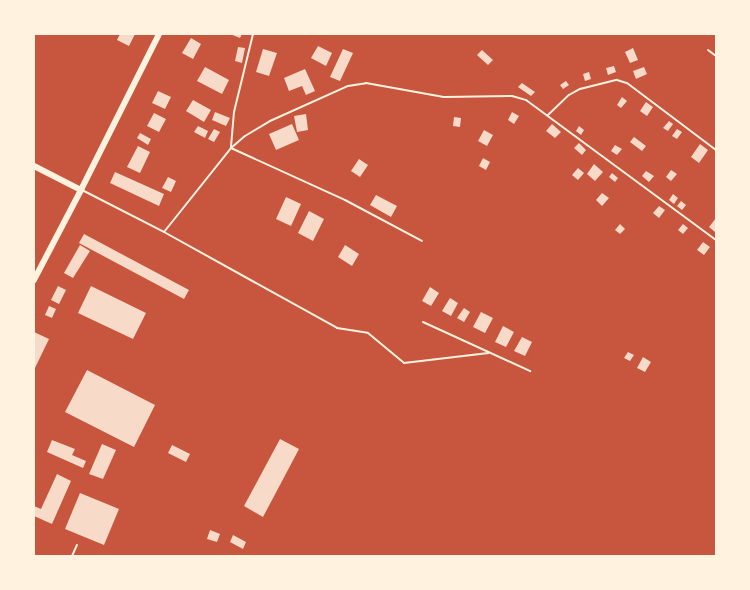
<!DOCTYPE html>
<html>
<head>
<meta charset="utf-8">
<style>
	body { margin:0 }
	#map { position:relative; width:750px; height:590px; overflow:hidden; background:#c8553d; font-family:Rubik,sans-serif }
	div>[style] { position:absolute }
	.building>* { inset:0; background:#f7dbc8 }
	.service>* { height:2px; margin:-1px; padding:0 1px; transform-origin:1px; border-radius:1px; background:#fff3e0 }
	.tertiary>* { height:5.5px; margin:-2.75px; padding:0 2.75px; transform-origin:2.75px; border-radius:2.75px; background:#fff3e0 }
	.secondary>* { height:6px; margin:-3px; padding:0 3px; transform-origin:3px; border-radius:3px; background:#fff3e0 }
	span { translate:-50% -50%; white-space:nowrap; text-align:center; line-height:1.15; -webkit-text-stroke:4px #fff3e0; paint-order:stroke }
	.frame { position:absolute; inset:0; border:35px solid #fff3e0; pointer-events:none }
</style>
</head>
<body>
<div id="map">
	<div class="building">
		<div style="clip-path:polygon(120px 34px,135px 34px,129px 46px,117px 40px)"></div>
		<div style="clip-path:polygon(230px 34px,242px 34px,240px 38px)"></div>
		<div style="clip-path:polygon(191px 38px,201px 44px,193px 59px,182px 53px)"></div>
		<div style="clip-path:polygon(318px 46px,332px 53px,326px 66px,311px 58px)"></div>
		<div style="clip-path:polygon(238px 47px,245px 48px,242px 63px,235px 61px)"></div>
		<div style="clip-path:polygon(633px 48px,638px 60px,630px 63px,625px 52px)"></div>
		<div style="clip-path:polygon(263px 49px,277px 53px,269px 76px,256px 72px)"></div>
		<div style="clip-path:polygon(343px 49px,353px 53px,340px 81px,330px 77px)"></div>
		<div style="clip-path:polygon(482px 50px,493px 60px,488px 65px,477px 55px)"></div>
		<div style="clip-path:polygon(614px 66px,616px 72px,608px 75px,606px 68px)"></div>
		<div style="clip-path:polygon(205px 67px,229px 80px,222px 94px,197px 81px)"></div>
		<div style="clip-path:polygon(644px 67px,647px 74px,636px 79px,633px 71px)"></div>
		<div style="clip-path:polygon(305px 69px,315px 91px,306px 95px,302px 86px,289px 91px,284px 78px)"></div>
		<div style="clip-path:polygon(589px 72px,591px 79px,585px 81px,583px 74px)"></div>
		<div style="clip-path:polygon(566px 81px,569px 85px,563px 89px,560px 85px)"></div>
		<div style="clip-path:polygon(522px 83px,535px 92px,531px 96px,518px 87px)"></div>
		<div style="clip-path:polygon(158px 91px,171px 97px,165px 109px,152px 103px)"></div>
		<div style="clip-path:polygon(622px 97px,627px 101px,621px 108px,617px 105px)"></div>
		<div style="clip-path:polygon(193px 100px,211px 110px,204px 122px,186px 111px)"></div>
		<div style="clip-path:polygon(646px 102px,653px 107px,647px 116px,640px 111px)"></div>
		<div style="clip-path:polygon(215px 112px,230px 118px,226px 126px,212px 120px)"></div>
		<div style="clip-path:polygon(512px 112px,519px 116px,514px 124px,508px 120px)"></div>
		<div style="clip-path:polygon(154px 113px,166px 119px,159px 132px,147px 126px)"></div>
		<div style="clip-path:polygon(306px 114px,308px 130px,297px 132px,294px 116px)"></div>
		<div style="clip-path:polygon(454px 117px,461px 118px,460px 127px,453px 126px)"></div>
		<div style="clip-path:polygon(669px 121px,673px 124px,668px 131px,663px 128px)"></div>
		<div style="clip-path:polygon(292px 124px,299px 140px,276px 150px,269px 134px)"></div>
		<div style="clip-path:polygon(552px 124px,561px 132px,555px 138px,546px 131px)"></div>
		<div style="clip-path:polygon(198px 126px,208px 131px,205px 138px,194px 132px)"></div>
		<div style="clip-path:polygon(579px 126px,584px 130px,581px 135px,576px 131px)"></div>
		<div style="clip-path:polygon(214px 129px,220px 132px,214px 142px,208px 139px)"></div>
		<div style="clip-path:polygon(677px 129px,682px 132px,677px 139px,672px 136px)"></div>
		<div style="clip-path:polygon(484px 130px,493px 135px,487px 146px,478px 141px)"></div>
		<div style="clip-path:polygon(140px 133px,151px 139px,148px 145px,137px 138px)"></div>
		<div style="clip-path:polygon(634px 137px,646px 146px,642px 151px,630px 142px)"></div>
		<div style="clip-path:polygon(579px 143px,586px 150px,582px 155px,574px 148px)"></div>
		<div style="clip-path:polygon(700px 144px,708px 150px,699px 163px,691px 157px)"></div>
		<div style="clip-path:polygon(615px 145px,622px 149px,617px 155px,611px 151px)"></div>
		<div style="clip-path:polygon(138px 146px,150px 152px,140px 173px,127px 167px)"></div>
		<div style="clip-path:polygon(483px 158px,490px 162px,486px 170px,479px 166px)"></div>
		<div style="clip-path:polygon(359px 159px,368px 165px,360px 177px,351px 171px)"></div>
		<div style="clip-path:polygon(594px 164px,603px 172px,595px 181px,587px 174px)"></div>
		<div style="clip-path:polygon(578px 168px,584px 173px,578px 180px,572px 175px)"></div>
		<div style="clip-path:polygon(671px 170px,677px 174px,671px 181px,666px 177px)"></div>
		<div style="clip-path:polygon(646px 171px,654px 176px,649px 182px,642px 176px)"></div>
		<div style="clip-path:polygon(115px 172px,164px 194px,159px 206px,110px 183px)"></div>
		<div style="clip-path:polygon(612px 173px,618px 178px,615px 182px,609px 177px)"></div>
		<div style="clip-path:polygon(168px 177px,176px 181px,171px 192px,162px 188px)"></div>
		<div style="clip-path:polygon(602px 193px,609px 198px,602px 206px,596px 200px)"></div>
		<div style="clip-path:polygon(673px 194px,678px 198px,674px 204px,669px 200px)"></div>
		<div style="clip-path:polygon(376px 195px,397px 206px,391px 217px,370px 205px)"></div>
		<div style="clip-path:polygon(286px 197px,301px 204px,291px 226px,276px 219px)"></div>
		<div style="clip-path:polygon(681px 201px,686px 205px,682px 210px,677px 206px)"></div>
		<div style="clip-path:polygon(659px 206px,665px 210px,659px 218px,653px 213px)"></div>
		<div style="clip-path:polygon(309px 211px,324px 219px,313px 241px,298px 233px)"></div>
		<div style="clip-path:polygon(716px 218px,716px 230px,715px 232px,709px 227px)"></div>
		<div style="clip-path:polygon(620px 224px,625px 229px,620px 234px,615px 230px)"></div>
		<div style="clip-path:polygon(683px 224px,688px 228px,683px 234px,678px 230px)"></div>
		<div style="clip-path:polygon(84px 234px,189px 290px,184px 299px,79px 243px)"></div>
		<div style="clip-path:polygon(703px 242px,710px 247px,704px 255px,697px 250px)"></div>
		<div style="clip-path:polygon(80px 245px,90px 251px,73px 278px,64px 273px)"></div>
		<div style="clip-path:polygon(345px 245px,359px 254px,352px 266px,338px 257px)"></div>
		<div style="clip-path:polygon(58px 286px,66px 290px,59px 304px,51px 300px)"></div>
		<div style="clip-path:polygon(91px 286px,146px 313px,133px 339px,78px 313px)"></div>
		<div style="clip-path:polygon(430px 287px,439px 293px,431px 306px,422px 301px)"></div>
		<div style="clip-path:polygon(450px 298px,458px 303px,451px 316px,442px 311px)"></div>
		<div style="clip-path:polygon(49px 306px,56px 309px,52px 318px,45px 315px)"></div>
		<div style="clip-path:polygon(464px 308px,470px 312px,464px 322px,457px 318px)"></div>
		<div style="clip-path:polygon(481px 312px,493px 318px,485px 333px,473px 327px)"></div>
		<div style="clip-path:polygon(503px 326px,514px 332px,506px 347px,495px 342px)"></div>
		<div style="clip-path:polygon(34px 332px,49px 339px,35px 368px,34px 367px)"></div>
		<div style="clip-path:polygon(522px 337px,532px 342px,525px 356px,514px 351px)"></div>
		<div style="clip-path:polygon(628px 352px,634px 355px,630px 361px,624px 358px)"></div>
		<div style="clip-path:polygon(643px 357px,651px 362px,645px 372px,637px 368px)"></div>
		<div style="clip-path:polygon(87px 370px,155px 405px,134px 447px,65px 412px)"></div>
		<div style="clip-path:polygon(280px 439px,299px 449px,263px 517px,244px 506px)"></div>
		<div style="clip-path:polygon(52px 440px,75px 449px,72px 455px,86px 461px,83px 468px,47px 452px)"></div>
		<div style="clip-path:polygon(102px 444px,116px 450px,103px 479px,89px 474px)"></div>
		<div style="clip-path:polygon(172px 445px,190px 454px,186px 462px,168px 453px)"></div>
		<div style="clip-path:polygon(57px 474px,71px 481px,52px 524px,34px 516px,34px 506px,41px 509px)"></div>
		<div style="clip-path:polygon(80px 493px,119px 509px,104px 545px,65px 529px)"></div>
		<div style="clip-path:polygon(210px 530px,220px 534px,217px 542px,207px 539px)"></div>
		<div style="clip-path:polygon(233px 535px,246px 542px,243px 549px,230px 542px)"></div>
	</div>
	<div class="service">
		<div style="left:253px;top:34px;width:80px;rotate:103.7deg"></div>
		<div style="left:234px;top:112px;width:36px;rotate:95deg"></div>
		<div style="left:231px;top:148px;width:125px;rotate:24.5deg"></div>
		<div style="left:345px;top:200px;width:87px;rotate:28deg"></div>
		<div style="left:708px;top:50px;width:10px;rotate:37deg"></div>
		<div style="left:548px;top:115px;width:29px;rotate:-44deg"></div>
		<div style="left:569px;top:95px;width:13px;rotate:-29deg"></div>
		<div style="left:580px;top:89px;width:38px;rotate:-14deg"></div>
		<div style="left:617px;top:80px;width:10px;rotate:17deg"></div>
		<div style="left:627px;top:83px;width:111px;rotate:37deg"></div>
		<div style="left:82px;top:190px;width:92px;rotate:27.1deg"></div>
		<div style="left:164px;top:232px;width:198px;rotate:29deg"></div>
		<div style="left:337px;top:328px;width:31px;rotate:9deg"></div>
		<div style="left:368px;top:333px;width:47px;rotate:39.8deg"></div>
		<div style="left:404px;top:363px;width:85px;rotate:-6.8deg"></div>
		<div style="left:164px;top:232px;width:107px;rotate:-51.4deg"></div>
		<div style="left:231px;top:148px;width:18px;rotate:-41deg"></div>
		<div style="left:245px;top:136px;width:29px;rotate:-31deg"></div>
		<div style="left:270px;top:121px;width:85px;rotate:-24.2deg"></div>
		<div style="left:348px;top:86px;width:18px;rotate:-9deg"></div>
		<div style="left:366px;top:83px;width:79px;rotate:10.2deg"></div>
		<div style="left:444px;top:97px;width:68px;rotate:-0.8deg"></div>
		<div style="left:512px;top:96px;width:15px;rotate:16deg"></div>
		<div style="left:526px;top:100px;width:236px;rotate:36.4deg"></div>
		<div style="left:423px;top:322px;width:118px;rotate:24.6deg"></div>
		<div style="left:72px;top:556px;width:12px;rotate:-66deg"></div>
	</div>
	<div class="tertiary">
		<div style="left:81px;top:190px;width:174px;rotate:-63.4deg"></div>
	</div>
	<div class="secondary">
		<div style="left:34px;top:166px;width:53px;rotate:27.1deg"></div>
		<div style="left:81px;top:190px;width:102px;rotate:117.6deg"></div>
	</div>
	<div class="frame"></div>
</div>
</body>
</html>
